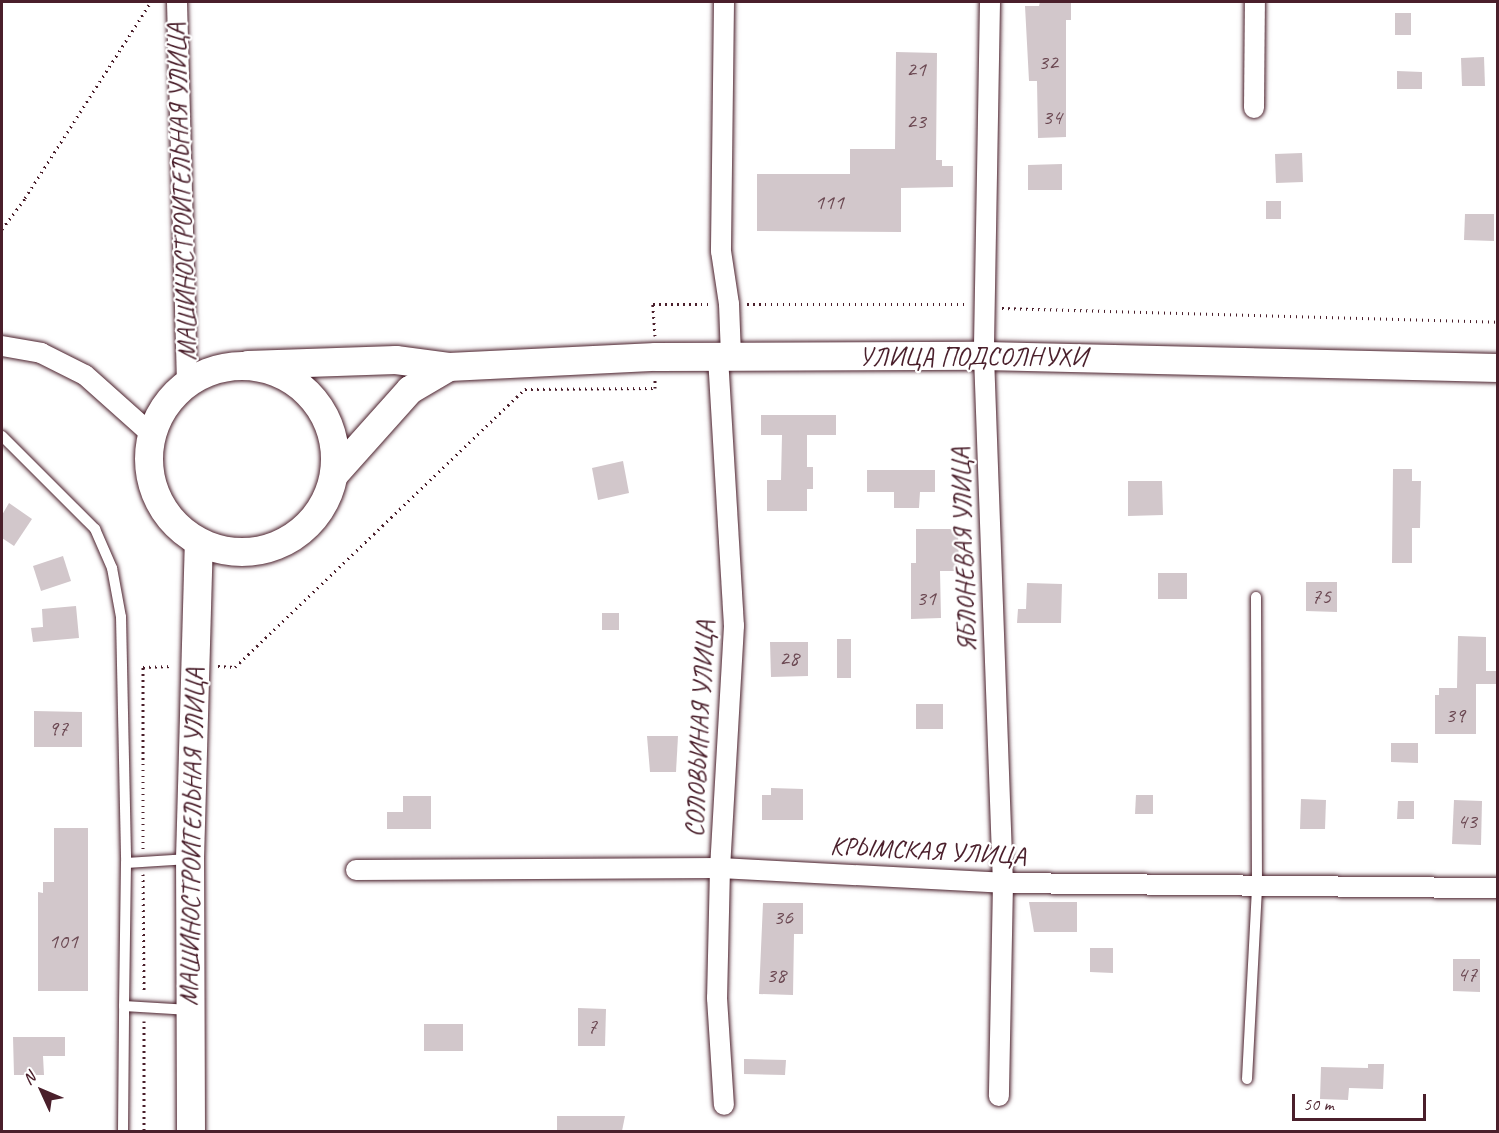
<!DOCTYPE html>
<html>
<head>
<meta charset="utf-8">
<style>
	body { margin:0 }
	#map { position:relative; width:1499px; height:1133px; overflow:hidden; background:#fff; font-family:Caveat,sans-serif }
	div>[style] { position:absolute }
	.building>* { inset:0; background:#d2c7cb }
	.path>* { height:3px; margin-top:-1.5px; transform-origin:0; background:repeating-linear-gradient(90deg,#4a1f2b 0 1.5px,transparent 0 6px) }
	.roads { filter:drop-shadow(0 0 2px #4a1f2b) drop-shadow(0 0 2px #4a1f2b) }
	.lane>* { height:10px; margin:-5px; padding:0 5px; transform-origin:5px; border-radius:5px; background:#fff }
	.street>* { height:20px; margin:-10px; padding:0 10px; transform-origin:10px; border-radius:10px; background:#fff }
	.secondary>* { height:28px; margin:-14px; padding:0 14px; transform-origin:14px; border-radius:14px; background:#fff }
	.secondary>.ring { margin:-14px; padding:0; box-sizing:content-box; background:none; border:28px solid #fff; border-radius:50% }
	span { translate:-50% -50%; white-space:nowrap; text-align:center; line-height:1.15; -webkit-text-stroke:4.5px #fff; paint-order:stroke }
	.number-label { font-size:22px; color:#6c4953 }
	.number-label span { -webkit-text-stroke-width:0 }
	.street-label { font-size:26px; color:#4a1f2b }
	.frame { position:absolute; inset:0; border:3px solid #4a1f2b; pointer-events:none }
	.north { position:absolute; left:12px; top:1061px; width:60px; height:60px; -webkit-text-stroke:4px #fff; paint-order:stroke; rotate:314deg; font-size:16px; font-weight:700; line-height:24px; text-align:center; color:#4a1f2b }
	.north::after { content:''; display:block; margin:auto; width:21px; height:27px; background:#4a1f2b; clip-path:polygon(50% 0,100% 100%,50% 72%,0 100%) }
	.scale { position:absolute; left:1292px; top:1094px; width:134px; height:27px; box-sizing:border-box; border:3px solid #4a1f2b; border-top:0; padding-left:8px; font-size:18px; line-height:21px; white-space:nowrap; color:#4a1f2b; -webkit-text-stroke:4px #fff; paint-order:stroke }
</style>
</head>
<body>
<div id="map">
	<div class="building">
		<div style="clip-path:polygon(1040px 2px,1071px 2px,1071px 20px,1066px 20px,1066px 137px,1038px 138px,1037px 81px,1029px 81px,1025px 6px,1039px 6px)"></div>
		<div style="clip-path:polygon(1395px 13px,1411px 13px,1411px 35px,1395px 35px)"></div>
		<div style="clip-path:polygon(896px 52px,937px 53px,936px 160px,942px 160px,942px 166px,953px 166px,953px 187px,901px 188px,901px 232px,757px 231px,757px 174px,850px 174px,850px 149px,895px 149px)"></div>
		<div style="clip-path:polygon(1484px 57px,1485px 86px,1462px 86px,1461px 58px)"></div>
		<div style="clip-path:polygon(1397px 71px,1422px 72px,1422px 89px,1397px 89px)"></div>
		<div style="clip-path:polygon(1302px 153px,1303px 182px,1276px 183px,1275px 154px)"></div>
		<div style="clip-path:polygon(1062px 164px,1062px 190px,1028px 190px,1028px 165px)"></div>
		<div style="clip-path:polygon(1266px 201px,1281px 201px,1281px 219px,1266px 219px)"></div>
		<div style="clip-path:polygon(1465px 214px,1494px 214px,1494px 241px,1464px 240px)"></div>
		<div style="clip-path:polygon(761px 415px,836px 415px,836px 435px,807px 435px,807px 467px,813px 467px,813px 489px,807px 489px,807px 511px,767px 511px,767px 480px,781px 480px,782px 435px,761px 435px)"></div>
		<div style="clip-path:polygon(623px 461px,629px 493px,598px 500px,592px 468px)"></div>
		<div style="clip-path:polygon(1393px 469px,1412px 469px,1412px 481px,1421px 481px,1420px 528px,1412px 528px,1412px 563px,1392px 563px)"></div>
		<div style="clip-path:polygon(867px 470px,935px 470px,935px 492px,920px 492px,919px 508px,894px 508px,894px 492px,867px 492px)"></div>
		<div style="clip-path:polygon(1128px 481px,1162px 481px,1163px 515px,1128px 516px)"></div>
		<div style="clip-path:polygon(9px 503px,32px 519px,14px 546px,2px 538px,2px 515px)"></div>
		<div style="clip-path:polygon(916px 529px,958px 529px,959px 571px,940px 571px,941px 618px,911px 619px,911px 563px,916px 563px)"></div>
		<div style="clip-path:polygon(63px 556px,71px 581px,41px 591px,33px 566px)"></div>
		<div style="clip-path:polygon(1158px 573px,1187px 573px,1187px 599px,1158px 599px)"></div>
		<div style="clip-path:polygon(1306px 582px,1337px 582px,1337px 612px,1306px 611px)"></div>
		<div style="clip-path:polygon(1027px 583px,1062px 584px,1061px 623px,1017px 623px,1018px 609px,1026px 609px)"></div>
		<div style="clip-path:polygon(76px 606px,79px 638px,33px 642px,31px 628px,43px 627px,42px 609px)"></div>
		<div style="clip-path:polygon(602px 613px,619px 613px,619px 630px,602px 630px)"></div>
		<div style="clip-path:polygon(1458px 636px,1486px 637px,1486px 671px,1497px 671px,1497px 684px,1476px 684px,1476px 734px,1435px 734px,1435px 695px,1439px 695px,1439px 688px,1457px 688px)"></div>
		<div style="clip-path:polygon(837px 639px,851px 639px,851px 678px,837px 678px)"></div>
		<div style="clip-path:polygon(770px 642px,808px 642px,808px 676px,771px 677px)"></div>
		<div style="clip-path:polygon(916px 704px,943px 704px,943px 729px,916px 729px)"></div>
		<div style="clip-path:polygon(34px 711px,82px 712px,82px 747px,34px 747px)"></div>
		<div style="clip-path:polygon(647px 736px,678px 736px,676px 772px,650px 772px)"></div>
		<div style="clip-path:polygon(1391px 743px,1418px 743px,1418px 763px,1391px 762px)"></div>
		<div style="clip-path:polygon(771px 788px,803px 789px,803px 820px,762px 820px,762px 795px,771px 795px)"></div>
		<div style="clip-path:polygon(1136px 795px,1153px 795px,1153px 814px,1135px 814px)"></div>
		<div style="clip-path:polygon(403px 796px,431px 796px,431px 829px,387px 829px,387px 812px,403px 812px)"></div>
		<div style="clip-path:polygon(1301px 799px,1326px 800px,1325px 829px,1300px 829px)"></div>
		<div style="clip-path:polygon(1454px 800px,1482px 801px,1481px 845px,1452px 844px)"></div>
		<div style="clip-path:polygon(1398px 801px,1414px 801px,1414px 819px,1397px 819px)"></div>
		<div style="clip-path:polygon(54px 828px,88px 828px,88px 991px,38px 991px,38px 892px,43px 893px,43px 882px,54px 882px)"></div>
		<div style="clip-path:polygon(1029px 902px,1077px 902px,1077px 932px,1034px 932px)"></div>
		<div style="clip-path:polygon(763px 903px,803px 903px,803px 934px,794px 934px,793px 995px,759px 994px)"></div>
		<div style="clip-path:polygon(1090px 948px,1113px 948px,1113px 973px,1090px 972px)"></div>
		<div style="clip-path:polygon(1453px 959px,1480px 959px,1480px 992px,1453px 991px)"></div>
		<div style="clip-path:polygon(578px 1008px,606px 1009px,605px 1046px,578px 1046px)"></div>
		<div style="clip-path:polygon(424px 1024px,463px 1024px,463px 1051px,424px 1051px)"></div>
		<div style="clip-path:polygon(13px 1037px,65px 1037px,65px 1056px,43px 1056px,44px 1075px,14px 1075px)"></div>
		<div style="clip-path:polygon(744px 1059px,786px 1060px,785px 1075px,744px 1074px)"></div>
		<div style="clip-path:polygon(1368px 1064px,1384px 1064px,1383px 1089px,1349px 1088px,1348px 1100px,1320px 1099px,1321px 1067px,1368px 1068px)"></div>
		<div style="clip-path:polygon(557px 1116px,625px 1116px,622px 1131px,557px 1131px)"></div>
	</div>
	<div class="path">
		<div style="left:2px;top:229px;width:39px;rotate:-53deg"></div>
		<div style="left:25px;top:198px;width:233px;rotate:-57.3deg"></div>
		<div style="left:747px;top:304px;width:221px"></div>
		<div style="left:1002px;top:308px;width:496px;rotate:1.6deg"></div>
		<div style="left:655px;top:336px;width:32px;rotate:-94deg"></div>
		<div style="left:653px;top:304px;width:57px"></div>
		<div style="left:218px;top:666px;width:17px;rotate:3deg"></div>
		<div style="left:235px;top:667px;width:402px;rotate:-43.8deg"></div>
		<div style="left:525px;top:389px;width:130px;rotate:-0.4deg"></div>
		<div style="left:655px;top:388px;width:9px;rotate:-90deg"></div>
		<div style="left:143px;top:849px;width:182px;rotate:-90deg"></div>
		<div style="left:143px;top:667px;width:30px;rotate:-2deg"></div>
		<div style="left:143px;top:874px;width:119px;rotate:89.5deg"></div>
		<div style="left:144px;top:1021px;width:111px;rotate:90deg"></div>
	</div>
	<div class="roads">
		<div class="lane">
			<div style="left:2px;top:436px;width:132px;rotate:45deg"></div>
			<div style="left:95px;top:529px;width:43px;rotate:66.4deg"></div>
			<div style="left:112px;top:568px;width:50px;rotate:79.6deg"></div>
			<div style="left:121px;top:617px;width:246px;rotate:88.8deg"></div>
			<div style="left:189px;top:859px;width:63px;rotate:176.4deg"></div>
			<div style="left:126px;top:863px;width:143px;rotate:90.8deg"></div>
			<div style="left:124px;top:1006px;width:66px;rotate:3.5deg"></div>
			<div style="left:1247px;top:1079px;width:193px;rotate:-87deg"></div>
			<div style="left:1257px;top:886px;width:289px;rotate:-90.2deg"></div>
			<div style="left:123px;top:1132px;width:126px;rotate:-89.5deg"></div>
		</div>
		<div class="street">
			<div style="left:177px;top:2px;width:380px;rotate:88.5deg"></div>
			<div style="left:724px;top:2px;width:249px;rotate:90.7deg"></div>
			<div style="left:721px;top:251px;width:54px;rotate:81.4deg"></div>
			<div style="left:729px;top:304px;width:53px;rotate:87.8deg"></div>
			<div style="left:990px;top:2px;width:354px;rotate:91deg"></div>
			<div style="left:984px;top:356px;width:527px;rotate:87.94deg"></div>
			<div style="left:1003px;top:883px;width:213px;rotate:91.1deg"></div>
			<div style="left:1254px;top:108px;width:106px;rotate:-89.5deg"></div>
			<div style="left:2px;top:346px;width:40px;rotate:10deg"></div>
			<div style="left:41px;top:353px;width:49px;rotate:26.6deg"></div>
			<div style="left:85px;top:375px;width:89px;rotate:41.8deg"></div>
			<div style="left:718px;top:357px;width:269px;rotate:86.6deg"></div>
			<div style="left:734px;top:626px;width:242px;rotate:93.3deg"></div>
			<div style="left:720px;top:868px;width:130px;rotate:91.3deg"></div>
			<div style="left:717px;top:998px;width:107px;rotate:86.3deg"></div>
			<div style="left:356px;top:870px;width:364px;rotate:-0.3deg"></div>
			<div style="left:720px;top:868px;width:283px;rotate:3deg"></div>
			<div style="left:1003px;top:883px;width:495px;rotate:0.6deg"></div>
		</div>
		<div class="secondary">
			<div style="left:248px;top:365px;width:148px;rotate:-1.9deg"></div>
			<div style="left:396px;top:360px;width:53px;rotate:7.5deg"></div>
			<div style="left:449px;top:367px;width:207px;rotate:-2.8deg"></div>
			<div style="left:656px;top:357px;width:328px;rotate:-0.2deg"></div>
			<div style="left:984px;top:356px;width:514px;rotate:1.34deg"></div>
			<div class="ring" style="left:149px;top:366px;width:158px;height:158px"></div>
			<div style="left:334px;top:475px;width:114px;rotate:-48.2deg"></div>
			<div style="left:410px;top:390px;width:45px;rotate:-30.5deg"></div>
			<div style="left:191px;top:1132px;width:273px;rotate:-90.2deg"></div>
			<div style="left:190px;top:859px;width:316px;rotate:-88.4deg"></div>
		</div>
	</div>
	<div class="number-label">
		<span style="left:1048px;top:63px">32</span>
		<span style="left:916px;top:70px">21</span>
		<span style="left:1052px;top:118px">34</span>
		<span style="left:916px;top:122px">23</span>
		<span style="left:829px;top:203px">111</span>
		<span style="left:1321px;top:597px">75</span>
		<span style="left:926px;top:599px">31</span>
		<span style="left:789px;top:659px">28</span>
		<span style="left:1455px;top:716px">39</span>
		<span style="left:58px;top:729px">97</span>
		<span style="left:1467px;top:822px">43</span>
		<span style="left:783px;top:918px">36</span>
		<span style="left:63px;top:942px">101</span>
		<span style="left:1467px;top:975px">47</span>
		<span style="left:776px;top:976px">38</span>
		<span style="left:592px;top:1027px">7</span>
	</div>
	<div class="street-label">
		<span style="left:182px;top:192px;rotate:-92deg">МАШИНОСТРОИТЕЛЬНАЯ УЛИЦА</span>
		<span style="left:973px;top:357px">УЛИЦА ПОДСОЛНУХИ</span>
		<span style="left:964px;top:550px;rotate:-92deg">ЯБЛОНЕВАЯ УЛИЦА</span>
		<span style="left:700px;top:729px;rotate:-87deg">СОЛОВЬИНАЯ УЛИЦА</span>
		<span style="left:192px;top:837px;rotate:-89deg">МАШИНОСТРОИТЕЛЬНАЯ УЛИЦА</span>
		<span style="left:928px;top:851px;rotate:3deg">КРЫМСКАЯ УЛИЦА</span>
	</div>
	<div class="frame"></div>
	<div class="north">N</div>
	<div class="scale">50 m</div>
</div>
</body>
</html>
